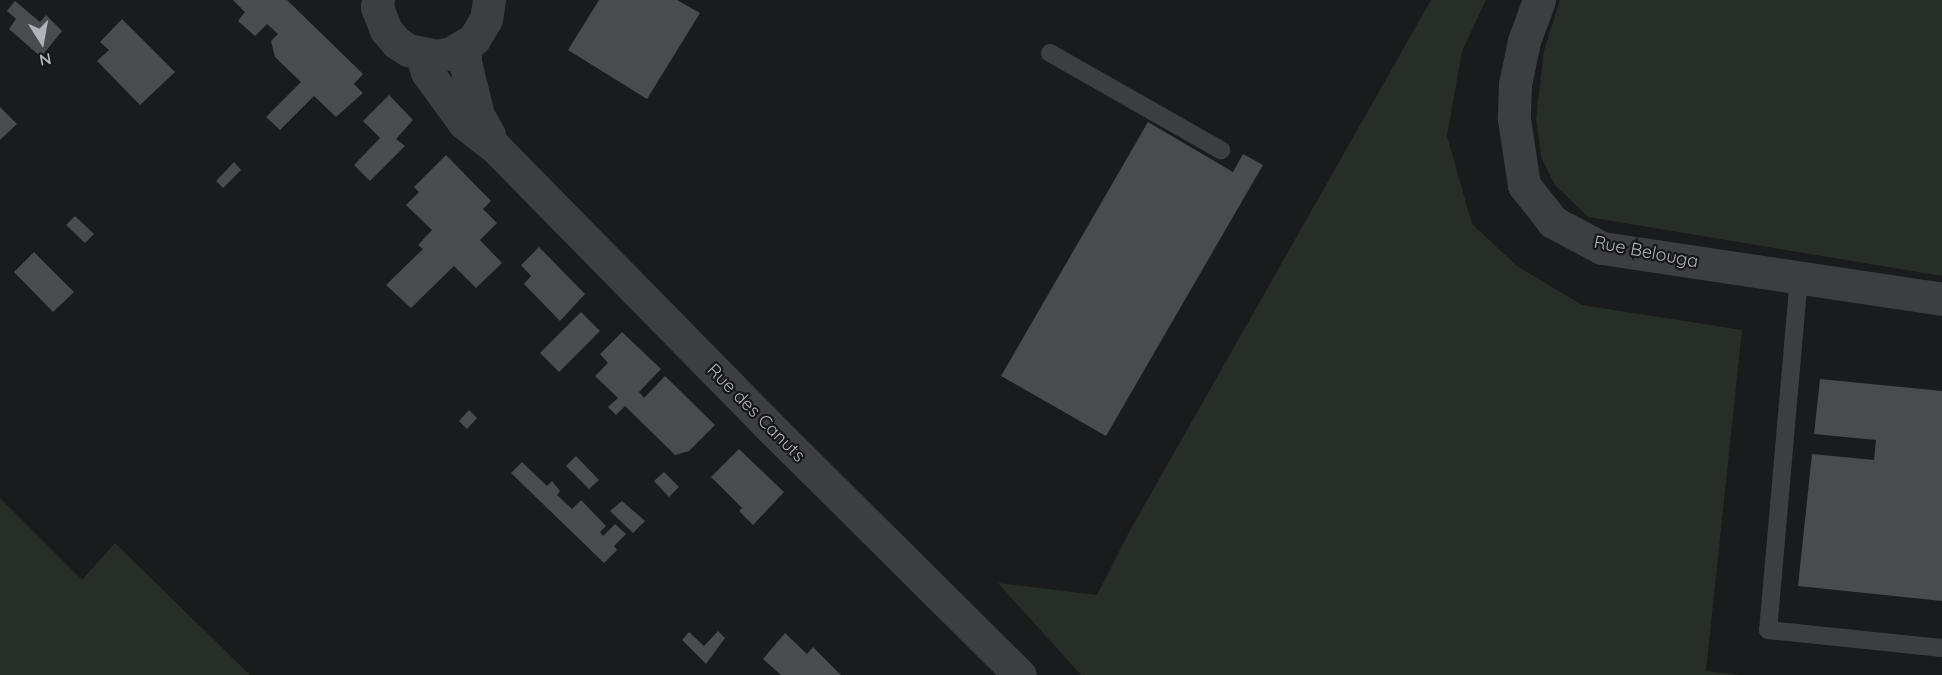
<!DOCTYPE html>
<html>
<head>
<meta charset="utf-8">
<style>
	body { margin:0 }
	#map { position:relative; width:1942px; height:675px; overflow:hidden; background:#1a1b1c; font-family:Quicksand,sans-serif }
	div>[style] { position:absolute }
	.green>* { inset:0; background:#272e27 }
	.building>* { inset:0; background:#4a4b4e }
	.lane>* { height:18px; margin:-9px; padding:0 9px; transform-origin:9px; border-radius:9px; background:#3c3e41 }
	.street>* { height:33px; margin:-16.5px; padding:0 16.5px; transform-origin:16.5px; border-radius:16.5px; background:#3c3e41 }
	span { translate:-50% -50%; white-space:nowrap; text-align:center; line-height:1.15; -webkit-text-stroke:4.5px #151617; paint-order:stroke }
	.street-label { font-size:18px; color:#aeb4ba }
	.north { position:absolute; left:12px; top:12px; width:60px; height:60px; -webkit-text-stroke:4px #151617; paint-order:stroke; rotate:169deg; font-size:16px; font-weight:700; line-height:24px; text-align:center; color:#aeb4ba }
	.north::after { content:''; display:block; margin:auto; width:21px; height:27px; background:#aeb4ba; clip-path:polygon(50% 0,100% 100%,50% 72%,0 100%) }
</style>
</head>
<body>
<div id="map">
	<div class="green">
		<div style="clip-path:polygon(1431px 0,1486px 0,1462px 51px,1447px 136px,1472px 224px,1517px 266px,1582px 305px,1742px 330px,1706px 671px,1739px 675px,1081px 675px,998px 583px,1097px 595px,1128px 534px)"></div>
		<div style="clip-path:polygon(1560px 0,1942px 0,1942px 276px,1588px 217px,1555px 185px,1541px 157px,1536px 118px,1544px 51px)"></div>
		<div style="clip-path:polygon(0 498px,82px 580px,115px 543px,250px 675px,0 675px)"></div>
	</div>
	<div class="building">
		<div style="clip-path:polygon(233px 0,287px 0,363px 74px,354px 84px,363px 93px,336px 117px,314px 96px,280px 130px,266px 117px,301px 82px,275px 57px,271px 41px,278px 34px,267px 24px,255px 36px,238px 21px,245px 12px)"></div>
		<div style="clip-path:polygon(599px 0,677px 0,700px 13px,647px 99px,568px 50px)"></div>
		<div style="clip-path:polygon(15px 1px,40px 22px,46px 15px,62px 31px,41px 57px,9px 29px,16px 19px,7px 11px)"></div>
		<div style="clip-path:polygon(122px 19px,175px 72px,140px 105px,97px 61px,109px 50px,100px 42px)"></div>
		<div style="clip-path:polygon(389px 95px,413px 120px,396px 139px,405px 146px,370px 181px,354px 165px,380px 138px,363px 121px)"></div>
		<div style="clip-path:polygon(0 107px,17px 124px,0 140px)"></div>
		<div style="clip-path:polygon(1148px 122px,1233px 172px,1243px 154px,1263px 165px,1106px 436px,1001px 376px)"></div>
		<div style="clip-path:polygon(446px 155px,491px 201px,483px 209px,497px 223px,480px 240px,502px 263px,476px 288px,454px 266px,411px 308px,386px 285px,423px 249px,418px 245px,432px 230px,406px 205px,419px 192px,414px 187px)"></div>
		<div style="clip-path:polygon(234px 162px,241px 170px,223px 188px,216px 181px)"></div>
		<div style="clip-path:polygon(75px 216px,94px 234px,85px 243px,66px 225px)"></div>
		<div style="clip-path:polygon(539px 247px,585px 294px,560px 321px,524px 284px,531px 276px,521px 265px)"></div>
		<div style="clip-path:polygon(34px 252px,74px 292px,53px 312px,14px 272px)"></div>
		<div style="clip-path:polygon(581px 312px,600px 331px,559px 372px,540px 353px)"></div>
		<div style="clip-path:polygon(622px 332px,661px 369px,639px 392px,644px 398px,665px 376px,715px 425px,689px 451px,675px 455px,625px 406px,616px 415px,608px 407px,618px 398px,595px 376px,608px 363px,600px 354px)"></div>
		<div style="clip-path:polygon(1820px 379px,1942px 391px,1942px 601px,1798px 586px,1812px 454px,1874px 460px,1876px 440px,1814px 434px)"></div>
		<div style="clip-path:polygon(469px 410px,477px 418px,467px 429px,459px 421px)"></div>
		<div style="clip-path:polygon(739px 449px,784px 492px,753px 525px,739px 511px,742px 508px,711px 477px)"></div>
		<div style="clip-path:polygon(576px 456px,599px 480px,589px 489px,566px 466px)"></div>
		<div style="clip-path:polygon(522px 462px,547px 486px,552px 481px,560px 491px,557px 495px,572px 509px,581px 500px,606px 526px,600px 532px,603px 536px,615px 524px,626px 534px,614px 546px,617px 550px,604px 563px,511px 473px)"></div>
		<div style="clip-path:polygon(664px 472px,679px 487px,669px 497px,654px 481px)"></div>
		<div style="clip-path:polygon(622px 501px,645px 521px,633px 533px,610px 511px)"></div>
		<div style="clip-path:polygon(718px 631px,725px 638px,706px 664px,682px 640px,689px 632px,704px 646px)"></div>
		<div style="clip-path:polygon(785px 633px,807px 654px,813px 647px,841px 675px,781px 675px,763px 659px)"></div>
	</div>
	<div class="lane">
		<div style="left:1050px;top:53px;width:197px;rotate:29.6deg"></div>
		<div style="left:1799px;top:277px;width:354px;rotate:95deg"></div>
		<div style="left:1768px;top:630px;width:175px;rotate:5.9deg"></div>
	</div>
	<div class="street">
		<div style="left:378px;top:0;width:7px;rotate:98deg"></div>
		<div style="left:377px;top:7px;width:25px;rotate:69deg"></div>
		<div style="left:386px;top:30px;width:16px;rotate:50deg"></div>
		<div style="left:396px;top:42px;width:14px;rotate:34deg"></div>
		<div style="left:408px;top:50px;width:30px;rotate:12deg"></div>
		<div style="left:437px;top:56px;width:14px;rotate:-12deg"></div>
		<div style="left:451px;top:53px;width:27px;rotate:-31deg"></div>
		<div style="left:474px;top:39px;width:23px;rotate:-59deg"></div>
		<div style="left:486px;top:19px;width:19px;rotate:-81deg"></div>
		<div style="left:1539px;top:0;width:44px;rotate:110.1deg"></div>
		<div style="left:1524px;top:41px;width:44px;rotate:101.8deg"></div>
		<div style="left:1515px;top:84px;width:35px;rotate:92deg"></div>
		<div style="left:1514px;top:119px;width:67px;rotate:81.4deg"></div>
		<div style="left:1524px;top:185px;width:47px;rotate:51.9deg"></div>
		<div style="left:1553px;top:222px;width:55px;rotate:28deg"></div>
		<div style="left:1602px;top:248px;width:344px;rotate:8.5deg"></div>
		<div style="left:465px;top:46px;width:16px;rotate:90deg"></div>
		<div style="left:465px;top:62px;width:55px;rotate:76.2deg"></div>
		<div style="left:478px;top:115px;width:23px;rotate:61deg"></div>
		<div style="left:422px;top:55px;width:18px;rotate:74deg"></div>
		<div style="left:427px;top:72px;width:63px;rotate:54deg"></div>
		<div style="left:464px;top:123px;width:39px;rotate:38deg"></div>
		<div style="left:495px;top:147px;width:392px;rotate:45.5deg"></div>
		<div style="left:770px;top:427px;width:352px;rotate:44.8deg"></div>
	</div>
	<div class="street-label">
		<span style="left:1646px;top:252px;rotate:11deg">Rue Belouga</span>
		<span style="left:756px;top:413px;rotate:45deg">Rue des Canuts</span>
	</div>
	<div class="north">N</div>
</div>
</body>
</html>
